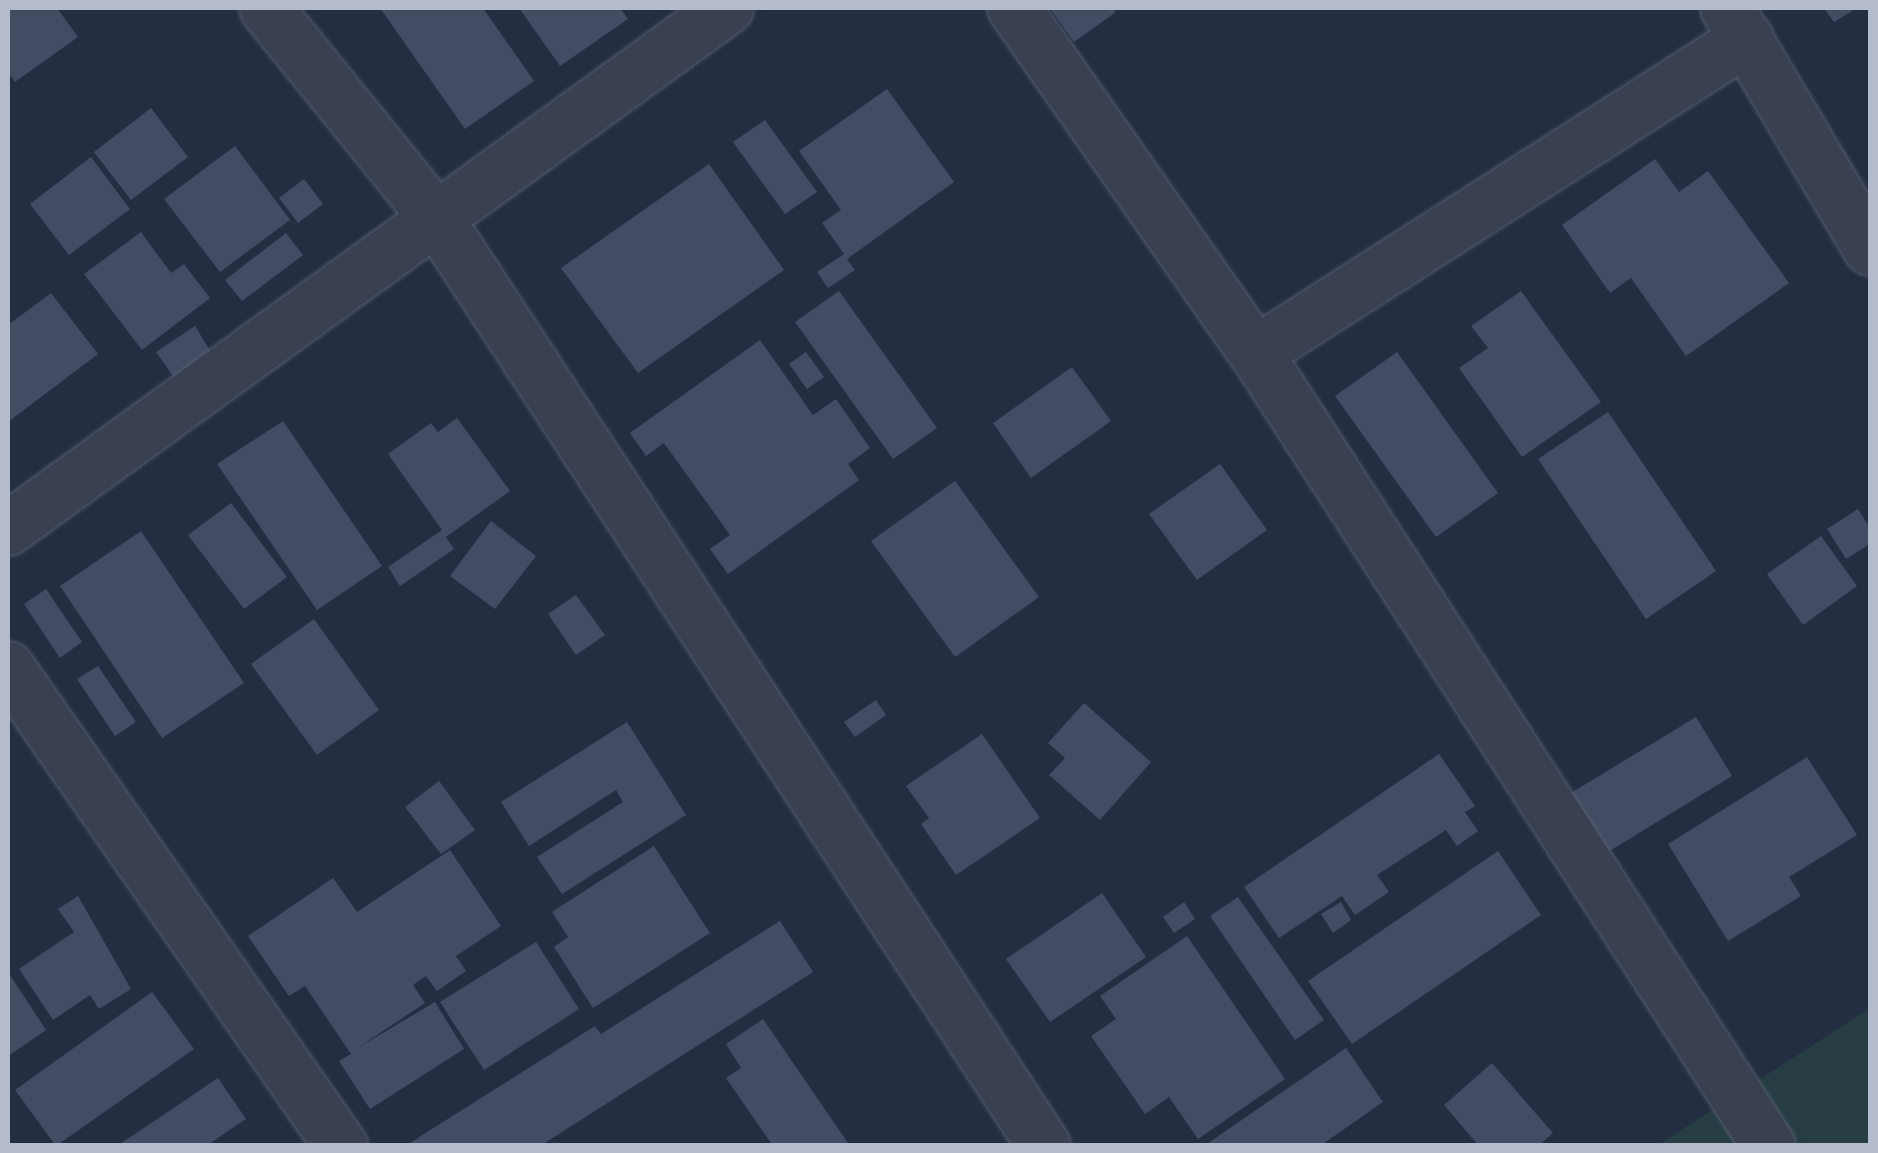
<!DOCTYPE html>
<html>
<head>
<meta charset="utf-8">
<style>
	body { margin:0 }
	#map { position:relative; width:1878px; height:1153px; overflow:hidden; background:#232e42; font-family:"Alegreya Sans",sans-serif }
	div>[style] { position:absolute }
	.green>* { inset:0; background:#253d43 }
	.building>* { inset:0; background:#424d64 }
	.roads { filter:drop-shadow(0 0 2px #535b6c) drop-shadow(0 0 2px #535b6c) }
	.street>* { height:52px; margin:-26px; padding:0 26px; transform-origin:26px; border-radius:26px; background:#384051 }
	span { translate:-50% -50%; white-space:nowrap; text-align:center; line-height:1.15; -webkit-text-stroke:8px #1c2536; paint-order:stroke }
	.frame { position:absolute; inset:0; border:10px solid #b4bbcc; pointer-events:none }
</style>
</head>
<body>
<div id="map">
	<div class="green">
		<div style="clip-path:polygon(1870px 1008px,1870px 1145px,1658px 1145px)"></div>
	</div>
	<div class="building">
		<div style="clip-path:polygon(8px 8px,57px 8px,78px 37px,15px 82px,8px 72px)"></div>
		<div style="clip-path:polygon(380px 8px,483px 8px,534px 81px,465px 129px)"></div>
		<div style="clip-path:polygon(519px 8px,620px 8px,628px 19px,560px 66px)"></div>
		<div style="clip-path:polygon(1050px 8px,1112px 8px,1116px 12px,1074px 42px)"></div>
		<div style="clip-path:polygon(1824px 8px,1857px 8px,1834px 22px)"></div>
		<div style="clip-path:polygon(887px 89px,954px 182px,847px 259px,855px 270px,828px 288px,817px 272px,844px 254px,822px 223px,841px 210px,799px 151px)"></div>
		<div style="clip-path:polygon(151px 108px,188px 157px,131px 200px,94px 152px)"></div>
		<div style="clip-path:polygon(765px 120px,817px 192px,785px 214px,733px 142px)"></div>
		<div style="clip-path:polygon(235px 146px,290px 220px,220px 272px,164px 199px)"></div>
		<div style="clip-path:polygon(91px 157px,130px 209px,69px 255px,30px 204px)"></div>
		<div style="clip-path:polygon(1655px 159px,1679px 192px,1708px 171px,1789px 283px,1686px 356px,1631px 278px,1610px 293px,1562px 225px)"></div>
		<div style="clip-path:polygon(709px 164px,784px 270px,638px 373px,561px 268px)"></div>
		<div style="clip-path:polygon(304px 179px,323px 204px,298px 223px,279px 198px)"></div>
		<div style="clip-path:polygon(141px 232px,171px 273px,184px 264px,210px 298px,142px 350px,84px 274px)"></div>
		<div style="clip-path:polygon(286px 233px,303px 255px,242px 301px,225px 280px)"></div>
		<div style="clip-path:polygon(839px 291px,937px 428px,893px 459px,795px 322px)"></div>
		<div style="clip-path:polygon(1521px 291px,1601px 402px,1522px 457px,1459px 368px,1488px 348px,1471px 326px)"></div>
		<div style="clip-path:polygon(51px 293px,98px 354px,8px 422px,8px 325px)"></div>
		<div style="clip-path:polygon(195px 326px,214px 357px,177px 382px,156px 352px)"></div>
		<div style="clip-path:polygon(760px 340px,813px 415px,836px 399px,870px 448px,848px 464px,859px 480px,728px 574px,710px 549px,730px 535px,664px 443px,646px 456px,630px 433px)"></div>
		<div style="clip-path:polygon(806px 352px,824px 377px,807px 389px,789px 364px)"></div>
		<div style="clip-path:polygon(1397px 352px,1498px 493px,1436px 537px,1335px 396px)"></div>
		<div style="clip-path:polygon(1072px 367px,1111px 421px,1031px 478px,993px 423px)"></div>
		<div style="clip-path:polygon(1608px 412px,1716px 571px,1646px 619px,1538px 459px)"></div>
		<div style="clip-path:polygon(457px 418px,510px 491px,446px 537px,454px 549px,400px 586px,388px 567px,442px 530px,388px 454px,431px 423px,438px 432px)"></div>
		<div style="clip-path:polygon(283px 421px,382px 566px,317px 610px,217px 464px)"></div>
		<div style="clip-path:polygon(1220px 464px,1267px 530px,1197px 580px,1149px 514px)"></div>
		<div style="clip-path:polygon(955px 481px,1039px 597px,955px 657px,871px 541px)"></div>
		<div style="clip-path:polygon(231px 503px,287px 577px,244px 609px,188px 535px)"></div>
		<div style="clip-path:polygon(1858px 509px,1870px 528px,1870px 544px,1846px 559px,1827px 529px)"></div>
		<div style="clip-path:polygon(491px 521px,536px 556px,495px 609px,450px 576px)"></div>
		<div style="clip-path:polygon(141px 531px,244px 683px,162px 738px,60px 586px)"></div>
		<div style="clip-path:polygon(1821px 536px,1857px 586px,1803px 625px,1767px 574px)"></div>
		<div style="clip-path:polygon(46px 589px,82px 642px,60px 658px,24px 604px)"></div>
		<div style="clip-path:polygon(576px 595px,605px 635px,576px 655px,548px 614px)"></div>
		<div style="clip-path:polygon(314px 619px,379px 710px,317px 755px,251px 664px)"></div>
		<div style="clip-path:polygon(98px 666px,136px 722px,115px 736px,77px 679px)"></div>
		<div style="clip-path:polygon(876px 700px,886px 715px,855px 737px,844px 722px)"></div>
		<div style="clip-path:polygon(1084px 703px,1151px 762px,1100px 820px,1049px 775px,1065px 758px,1048px 743px)"></div>
		<div style="clip-path:polygon(1696px 717px,1732px 776px,1608px 852px,1571px 793px)"></div>
		<div style="clip-path:polygon(627px 722px,686px 815px,562px 894px,537px 857px,623px 802px,616px 790px,529px 846px,501px 802px)"></div>
		<div style="clip-path:polygon(982px 734px,1040px 818px,956px 875px,921px 824px,929px 818px,906px 786px)"></div>
		<div style="clip-path:polygon(1439px 754px,1475px 806px,1465px 812px,1478px 831px,1457px 846px,1446px 830px,1377px 875px,1389px 892px,1355px 915px,1342px 896px,1279px 938px,1244px 887px)"></div>
		<div style="clip-path:polygon(1807px 757px,1857px 835px,1789px 877px,1801px 896px,1728px 941px,1668px 844px)"></div>
		<div style="clip-path:polygon(439px 781px,475px 830px,441px 854px,405px 807px)"></div>
		<div style="clip-path:polygon(654px 846px,710px 933px,593px 1008px,554px 947px,568px 937px,552px 912px)"></div>
		<div style="clip-path:polygon(450px 850px,501px 926px,456px 956px,466px 971px,437px 991px,426px 976px,413px 985px,425px 1003px,359px 1047px,435px 1002px,464px 1049px,370px 1109px,339px 1061px,351px 1054px,305px 986px,289px 996px,248px 936px,333px 878px,357px 912px)"></div>
		<div style="clip-path:polygon(1498px 851px,1541px 915px,1352px 1044px,1308px 981px)"></div>
		<div style="clip-path:polygon(1102px 893px,1146px 957px,1050px 1022px,1006px 959px)"></div>
		<div style="clip-path:polygon(78px 896px,131px 989px,99px 1009px,90px 995px,53px 1020px,19px 969px,74px 932px,58px 909px)"></div>
		<div style="clip-path:polygon(1238px 897px,1324px 1020px,1295px 1040px,1210px 916px)"></div>
		<div style="clip-path:polygon(1184px 902px,1195px 919px,1174px 933px,1163px 917px)"></div>
		<div style="clip-path:polygon(1341px 902px,1351px 920px,1333px 933px,1321px 914px)"></div>
		<div style="clip-path:polygon(780px 921px,813px 972px,540px 1146px,405px 1146px,595px 1026px,601px 1034px)"></div>
		<div style="clip-path:polygon(1187px 936px,1285px 1079px,1198px 1139px,1169px 1097px,1145px 1114px,1091px 1036px,1116px 1019px,1100px 996px)"></div>
		<div style="clip-path:polygon(536px 942px,579px 1009px,484px 1070px,440px 1002px)"></div>
		<div style="clip-path:polygon(8px 972px,46px 1030px,8px 1056px)"></div>
		<div style="clip-path:polygon(152px 992px,194px 1049px,56px 1146px,15px 1090px)"></div>
		<div style="clip-path:polygon(763px 1019px,850px 1146px,773px 1146px,726px 1078px,741px 1068px,726px 1044px)"></div>
		<div style="clip-path:polygon(1346px 1048px,1383px 1102px,1320px 1146px,1204px 1146px)"></div>
		<div style="clip-path:polygon(1492px 1063px,1553px 1133px,1538px 1146px,1479px 1146px,1444px 1105px)"></div>
		<div style="clip-path:polygon(218px 1078px,246px 1119px,206px 1146px,117px 1146px)"></div>
	</div>
	<div class="roads">
		<div class="street">
			<div style="left:266px;top:8px;width:275px;rotate:51deg"></div>
			<div style="left:439px;top:222px;width:1104px;rotate:56.78deg"></div>
			<div style="left:1014px;top:8px;width:421px;rotate:55deg"></div>
			<div style="left:1256px;top:353px;width:944px;rotate:57.1deg"></div>
			<div style="left:1727px;top:8px;width:280px;rotate:59.3deg"></div>
			<div style="left:1256px;top:353px;width:583px;rotate:-32.6deg"></div>
			<div style="left:8px;top:529px;width:888px;rotate:-35.93deg"></div>
			<div style="left:8px;top:668px;width:583px;rotate:55.14deg"></div>
		</div>
	</div>
	<div class="frame"></div>
</div>
</body>
</html>
